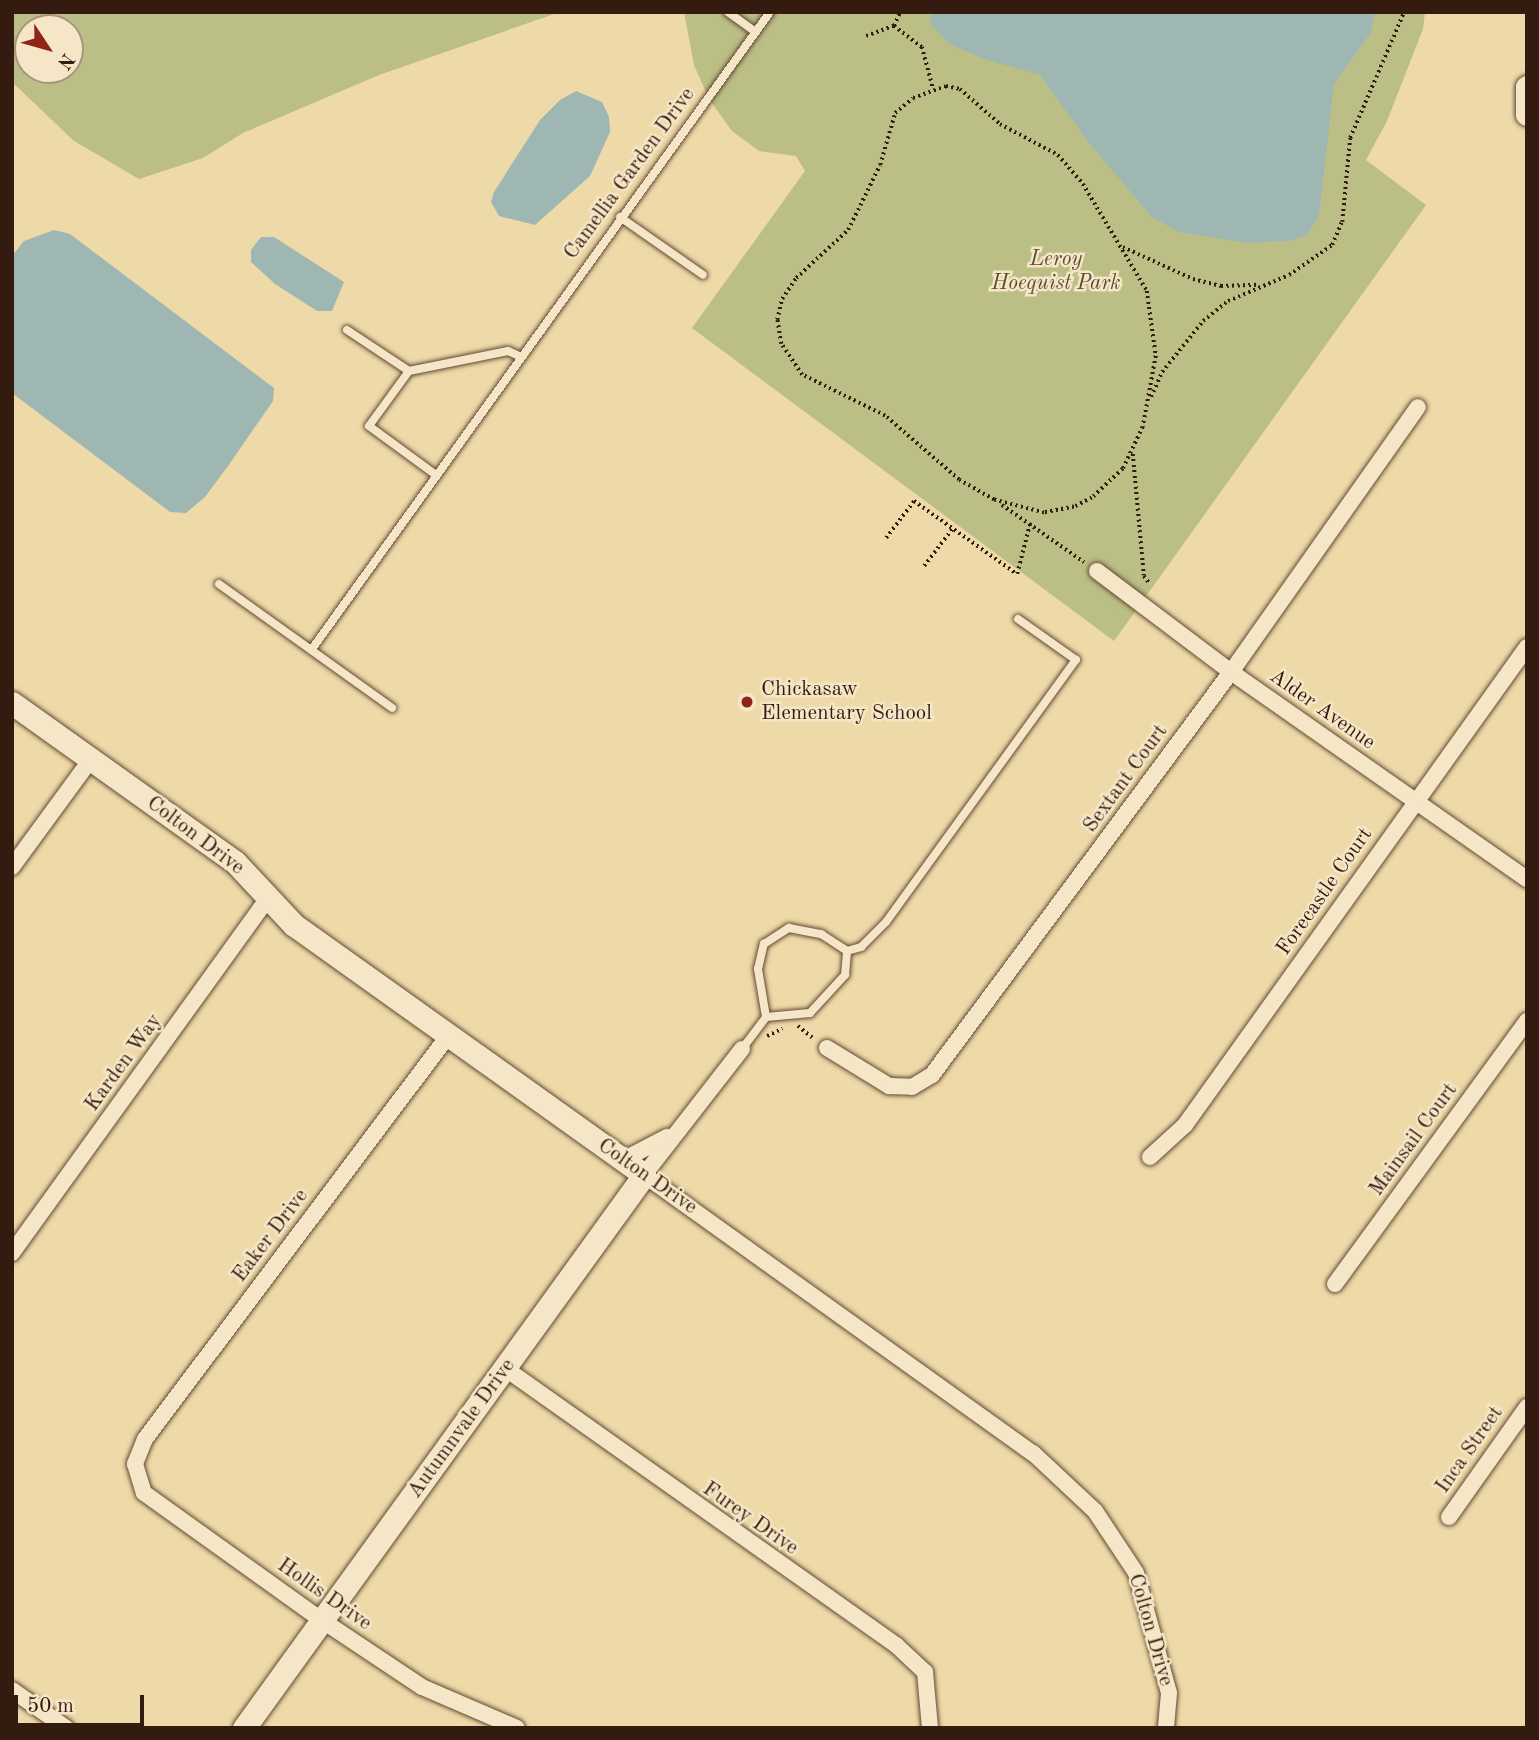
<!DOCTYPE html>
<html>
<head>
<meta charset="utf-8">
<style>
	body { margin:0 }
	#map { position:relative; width:1539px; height:1740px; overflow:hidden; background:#eed9a8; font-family:"Old Standard TT",serif }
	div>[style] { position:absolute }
	.green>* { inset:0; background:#bbbe85 }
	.water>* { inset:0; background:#9fb7b3 }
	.path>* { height:3.5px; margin-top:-1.75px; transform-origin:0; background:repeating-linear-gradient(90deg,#331b0f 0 2px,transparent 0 5.5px) }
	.roads { filter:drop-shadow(0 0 2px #624a35) drop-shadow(0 0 2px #624a35) }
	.lane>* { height:8px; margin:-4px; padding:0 4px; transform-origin:4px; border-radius:4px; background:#f4e6c6 }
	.street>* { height:16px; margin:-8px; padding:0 8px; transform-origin:8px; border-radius:8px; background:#f4e6c6 }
	.secondary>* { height:23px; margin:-11.5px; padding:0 11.5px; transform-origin:11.5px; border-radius:11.5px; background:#f4e6c6 }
	.dots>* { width:19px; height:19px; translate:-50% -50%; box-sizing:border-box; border:4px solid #f4e6c6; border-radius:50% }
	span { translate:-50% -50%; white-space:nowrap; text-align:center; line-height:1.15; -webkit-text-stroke:5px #f4e6c6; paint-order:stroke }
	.street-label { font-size:21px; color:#331b0f }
	.park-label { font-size:21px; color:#5c4c32; font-style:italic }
	.poi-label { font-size:21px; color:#331b0f }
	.left { translate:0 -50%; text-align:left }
	.frame { position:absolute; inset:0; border:14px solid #331b0f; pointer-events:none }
	.north { position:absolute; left:14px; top:14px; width:70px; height:70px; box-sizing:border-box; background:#f4e6c6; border:2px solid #a7957d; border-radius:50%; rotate:126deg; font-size:19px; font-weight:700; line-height:28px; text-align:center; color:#331b0f }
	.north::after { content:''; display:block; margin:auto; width:24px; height:32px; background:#8f2418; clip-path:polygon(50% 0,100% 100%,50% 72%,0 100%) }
	.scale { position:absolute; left:14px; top:1695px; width:130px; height:32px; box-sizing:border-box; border:4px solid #331b0f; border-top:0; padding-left:9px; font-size:21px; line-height:24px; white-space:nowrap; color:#331b0f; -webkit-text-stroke:5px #f4e6c6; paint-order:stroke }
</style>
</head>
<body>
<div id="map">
	<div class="green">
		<div style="clip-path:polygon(evenodd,12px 12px,560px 12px,379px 75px,243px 133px,203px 158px,139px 179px,74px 141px,12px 82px,12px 12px,28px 28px,70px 28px,70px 70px,28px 70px,28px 28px)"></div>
		<div style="clip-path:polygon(684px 12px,1425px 12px,1423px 29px,1387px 121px,1366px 160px,1426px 205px,1114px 641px,692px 328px,805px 171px,796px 156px,759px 151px,732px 131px,709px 99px,694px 65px)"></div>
	</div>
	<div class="water">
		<div style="clip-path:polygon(932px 12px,1375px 12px,1371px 32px,1334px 84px,1319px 216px,1307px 235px,1289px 241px,1247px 243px,1178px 232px,1152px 217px,1089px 143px,1040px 75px,981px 58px,950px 44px,930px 24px)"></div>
		<div style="clip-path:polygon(576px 91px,602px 102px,609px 117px,610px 132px,590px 176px,535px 225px,499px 216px,491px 202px,494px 192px,540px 120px,560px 100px)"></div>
		<div style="clip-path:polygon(54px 230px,70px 234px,274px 388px,273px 401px,228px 466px,205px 497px,186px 513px,170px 512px,12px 393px,12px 256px,24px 241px)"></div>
		<div style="clip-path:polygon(261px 237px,274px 237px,344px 282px,332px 311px,317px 311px,275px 284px,251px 262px,251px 250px)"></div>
	</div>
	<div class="path">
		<div style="left:894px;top:26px;width:35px;rotate:37deg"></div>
		<div style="left:922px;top:47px;width:42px;rotate:75deg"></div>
		<div style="left:866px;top:36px;width:30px;rotate:-20deg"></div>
		<div style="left:894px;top:26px;width:15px;rotate:-67deg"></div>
		<div style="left:946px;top:86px;width:14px;rotate:12deg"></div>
		<div style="left:960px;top:89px;width:53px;rotate:41.2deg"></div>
		<div style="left:1000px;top:124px;width:66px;rotate:28.1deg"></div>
		<div style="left:1058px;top:155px;width:38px;rotate:49deg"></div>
		<div style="left:1083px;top:184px;width:125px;rotate:59.1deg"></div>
		<div style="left:1147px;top:291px;width:66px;rotate:82.1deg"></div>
		<div style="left:1156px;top:356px;width:72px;rotate:100.4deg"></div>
		<div style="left:1143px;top:427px;width:47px;rotate:115.5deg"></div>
		<div style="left:1123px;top:469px;width:42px;rotate:136.9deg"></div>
		<div style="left:1092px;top:498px;width:20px;rotate:153deg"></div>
		<div style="left:1074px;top:507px;width:31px;rotate:169deg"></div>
		<div style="left:1044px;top:513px;width:52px;rotate:-165.4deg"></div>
		<div style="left:994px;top:500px;width:40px;rotate:-150.3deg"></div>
		<div style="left:959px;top:480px;width:98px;rotate:-139.1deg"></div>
		<div style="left:885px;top:416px;width:93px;rotate:-153.7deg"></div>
		<div style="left:802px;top:375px;width:37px;rotate:-124deg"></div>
		<div style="left:781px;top:344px;width:24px;rotate:-99deg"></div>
		<div style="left:777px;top:320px;width:22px;rotate:-77deg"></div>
		<div style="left:782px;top:299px;width:25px;rotate:-56deg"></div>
		<div style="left:796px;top:278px;width:71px;rotate:-42.7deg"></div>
		<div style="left:848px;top:230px;width:72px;rotate:-63.8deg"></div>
		<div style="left:880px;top:165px;width:54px;rotate:-73.9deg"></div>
		<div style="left:895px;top:113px;width:23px;rotate:-40deg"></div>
		<div style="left:913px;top:98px;width:35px;rotate:-20deg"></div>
		<div style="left:1123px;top:247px;width:77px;rotate:24.6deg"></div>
		<div style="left:1193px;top:279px;width:29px;rotate:14deg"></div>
		<div style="left:1221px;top:286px;width:37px;rotate:-2deg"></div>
		<div style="left:1151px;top:397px;width:27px;rotate:-66deg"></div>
		<div style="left:1162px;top:372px;width:65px;rotate:-51.2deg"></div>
		<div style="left:1203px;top:321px;width:32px;rotate:-39deg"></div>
		<div style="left:1228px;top:301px;width:66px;rotate:-23.1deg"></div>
		<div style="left:1289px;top:275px;width:52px;rotate:-34.9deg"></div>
		<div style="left:1332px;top:245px;width:25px;rotate:-67deg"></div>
		<div style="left:1342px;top:222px;width:84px;rotate:-84.6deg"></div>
		<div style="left:1350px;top:138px;width:137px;rotate:-66.8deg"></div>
		<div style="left:1133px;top:454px;width:122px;rotate:84.8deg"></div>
		<div style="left:1144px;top:576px;width:9px;rotate:54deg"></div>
		<div style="left:1002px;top:505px;width:100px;rotate:34.8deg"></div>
		<div style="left:886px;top:538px;width:46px;rotate:-52.9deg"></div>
		<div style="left:914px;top:501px;width:126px;rotate:35.3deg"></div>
		<div style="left:1017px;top:574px;width:53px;rotate:-75.7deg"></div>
		<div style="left:924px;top:566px;width:48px;rotate:-52.7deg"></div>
		<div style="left:798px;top:1026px;width:21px;rotate:39deg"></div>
		<div style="left:767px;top:1036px;width:17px;rotate:-25deg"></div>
	</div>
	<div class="roads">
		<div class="lane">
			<div style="left:728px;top:12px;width:34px;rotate:36deg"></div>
			<div style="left:620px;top:217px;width:101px;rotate:34.9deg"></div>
			<div style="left:347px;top:330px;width:74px;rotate:33.5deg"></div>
			<div style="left:436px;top:475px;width:83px;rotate:-143.8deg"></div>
			<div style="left:369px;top:426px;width:68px;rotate:-54deg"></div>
			<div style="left:409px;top:371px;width:101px;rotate:-11.4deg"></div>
			<div style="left:508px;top:351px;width:12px;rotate:24deg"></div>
			<div style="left:219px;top:584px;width:213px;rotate:35.6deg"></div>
			<div style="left:312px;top:649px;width:785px;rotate:-54.28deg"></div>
			<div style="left:766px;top:1017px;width:44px;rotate:-5.2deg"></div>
			<div style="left:810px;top:1013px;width:52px;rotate:-47.4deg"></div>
			<div style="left:845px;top:975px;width:24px;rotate:-85deg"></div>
			<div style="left:742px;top:1049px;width:40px;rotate:-53deg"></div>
			<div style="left:766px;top:1017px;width:49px;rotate:-99.5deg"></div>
			<div style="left:758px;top:969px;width:26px;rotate:-77deg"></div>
			<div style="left:764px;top:944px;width:30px;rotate:-33deg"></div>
			<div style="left:789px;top:928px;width:33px;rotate:11deg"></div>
			<div style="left:821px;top:934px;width:31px;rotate:33deg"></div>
			<div style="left:847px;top:951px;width:15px;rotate:-16deg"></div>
			<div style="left:861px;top:947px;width:35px;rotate:-45deg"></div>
			<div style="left:886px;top:922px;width:324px;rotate:-54.1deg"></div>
			<div style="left:1076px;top:660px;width:71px;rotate:-144.7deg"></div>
		</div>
		<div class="street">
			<div style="left:1097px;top:571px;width:168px;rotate:37deg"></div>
			<div style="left:1231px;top:672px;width:361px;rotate:35deg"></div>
			<div style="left:12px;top:867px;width:134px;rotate:-53.8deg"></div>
			<div style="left:448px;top:1036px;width:504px;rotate:126.94deg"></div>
			<div style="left:145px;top:1439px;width:27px;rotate:112deg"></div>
			<div style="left:135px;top:1464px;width:30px;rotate:73deg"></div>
			<div style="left:144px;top:1493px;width:220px;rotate:35.6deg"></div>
			<div style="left:323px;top:1621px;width:119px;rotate:33.7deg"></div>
			<div style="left:422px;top:1687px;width:103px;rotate:23.3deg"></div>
			<div style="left:827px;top:1048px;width:73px;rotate:31.5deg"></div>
			<div style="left:889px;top:1086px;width:23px;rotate:2deg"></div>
			<div style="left:912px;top:1087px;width:23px;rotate:-31deg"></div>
			<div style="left:932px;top:1075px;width:502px;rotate:-53.43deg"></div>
			<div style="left:1231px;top:672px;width:324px;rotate:-54.8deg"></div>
			<div style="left:742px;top:1049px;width:160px;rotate:127.9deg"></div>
			<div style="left:644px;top:1175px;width:478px;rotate:35.6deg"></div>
			<div style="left:1033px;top:1453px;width:85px;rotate:43.1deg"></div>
			<div style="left:1095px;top:1511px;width:74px;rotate:56.5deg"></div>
			<div style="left:1136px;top:1573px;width:124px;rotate:74.6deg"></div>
			<div style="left:1169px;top:1693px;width:35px;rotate:95deg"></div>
			<div style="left:1150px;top:1157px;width:47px;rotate:-42.4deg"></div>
			<div style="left:1185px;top:1125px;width:588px;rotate:-54.42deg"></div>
			<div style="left:623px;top:1160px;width:50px;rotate:-27.6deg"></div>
			<div style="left:12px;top:1253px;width:439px;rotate:-54.2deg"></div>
			<div style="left:1335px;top:1284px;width:326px;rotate:-53.9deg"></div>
			<div style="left:506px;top:1369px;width:478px;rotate:35.3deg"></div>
			<div style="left:896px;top:1645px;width:40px;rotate:43deg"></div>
			<div style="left:925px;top:1672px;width:56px;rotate:84.9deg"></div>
			<div style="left:1449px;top:1517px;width:135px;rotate:-54.7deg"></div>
			<div style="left:12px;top:1690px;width:66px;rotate:35.1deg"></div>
		</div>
		<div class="secondary">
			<div style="left:1527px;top:87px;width:27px;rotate:90deg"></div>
			<div style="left:12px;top:703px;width:274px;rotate:35.5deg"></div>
			<div style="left:235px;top:862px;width:86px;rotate:46.9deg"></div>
			<div style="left:294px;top:925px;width:430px;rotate:35.5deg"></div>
			<div style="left:644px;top:1175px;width:683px;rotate:125.88deg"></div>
		</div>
	</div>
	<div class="dots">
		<div style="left:747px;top:702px;background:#8f2418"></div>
	</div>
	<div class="street-label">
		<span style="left:630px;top:174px;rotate:-54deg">Camellia Garden Drive</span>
		<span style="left:1322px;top:710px;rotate:35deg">Alder Avenue</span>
		<span style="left:1126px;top:779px;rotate:-54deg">Sextant Court</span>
		<span style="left:195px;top:836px;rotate:37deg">Colton Drive</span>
		<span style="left:1325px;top:892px;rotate:-55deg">Forecastle Court</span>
		<span style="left:124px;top:1063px;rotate:-54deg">Karden Way</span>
		<span style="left:1414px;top:1140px;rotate:-54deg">Mainsail Court</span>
		<span style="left:647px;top:1177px;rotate:35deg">Colton Drive</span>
		<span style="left:271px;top:1236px;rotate:-53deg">Eaker Drive</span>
		<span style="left:462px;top:1429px;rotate:-54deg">Autumnvale Drive</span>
		<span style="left:1470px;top:1450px;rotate:-55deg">Inca Street</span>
		<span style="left:750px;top:1519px;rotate:35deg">Furey Drive</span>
		<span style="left:324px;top:1595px;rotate:35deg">Hollis Drive</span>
		<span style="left:1150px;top:1630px;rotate:74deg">Colton Drive</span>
	</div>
	<div class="park-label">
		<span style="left:1056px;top:272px">Leroy<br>Hoequist Park</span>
	</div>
	<div class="poi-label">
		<span class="left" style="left:761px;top:702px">Chickasaw<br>Elementary School</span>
	</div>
	<div class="frame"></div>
	<div class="north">N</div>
	<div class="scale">50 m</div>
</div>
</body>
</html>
